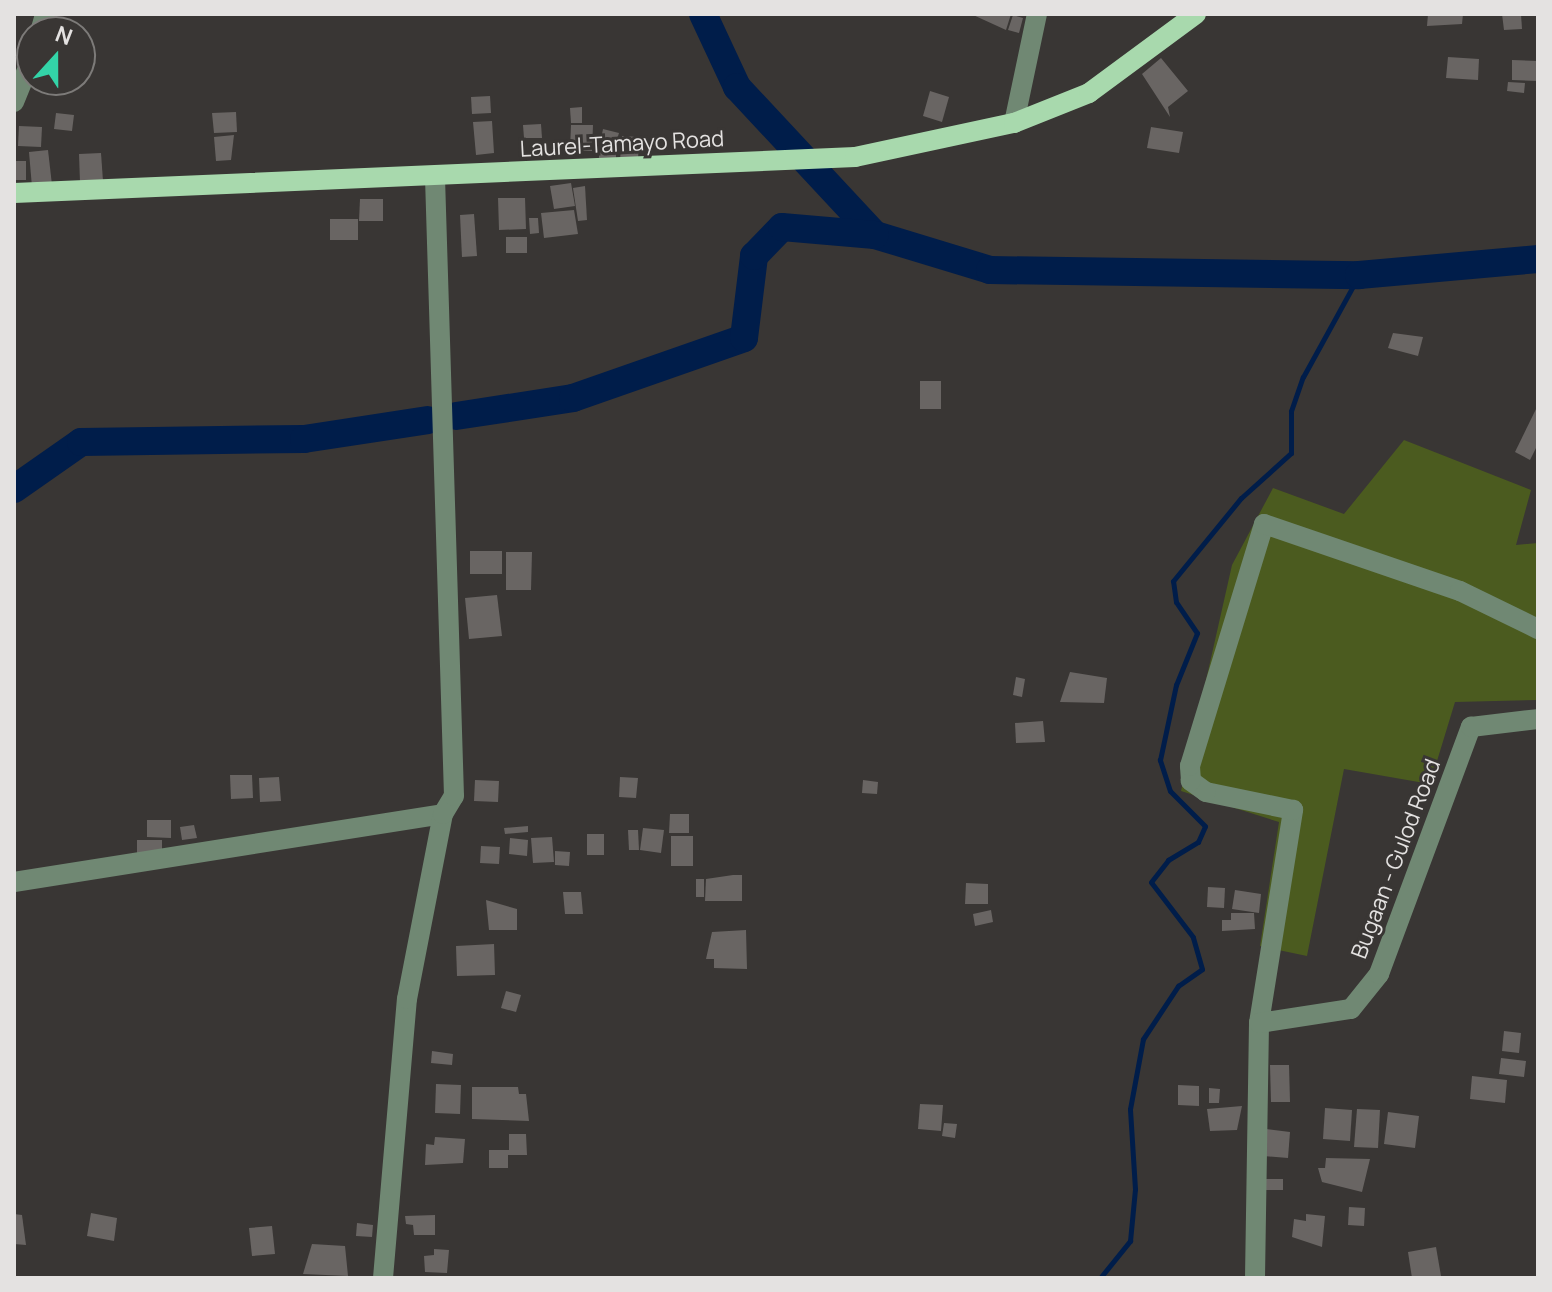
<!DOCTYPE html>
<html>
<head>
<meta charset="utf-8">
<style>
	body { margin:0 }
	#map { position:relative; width:1552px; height:1292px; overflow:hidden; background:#393634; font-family:Manrope,sans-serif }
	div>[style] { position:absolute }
	.green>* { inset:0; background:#4b5b1f }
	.stream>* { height:5px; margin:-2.5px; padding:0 2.5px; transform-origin:2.5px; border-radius:2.5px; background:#001d4a }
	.river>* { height:28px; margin:-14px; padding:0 14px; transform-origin:14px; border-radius:14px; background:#001d4a }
	.building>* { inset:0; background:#696563 }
	.minor>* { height:20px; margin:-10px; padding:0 10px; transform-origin:10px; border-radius:10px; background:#708873 }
	.major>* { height:20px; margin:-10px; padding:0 10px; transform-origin:10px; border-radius:10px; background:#a8d9ad }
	span { translate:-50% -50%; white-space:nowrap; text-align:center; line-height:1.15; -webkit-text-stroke:6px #393634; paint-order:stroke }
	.street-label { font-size:22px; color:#e4e2e1 }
	.frame { position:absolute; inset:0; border:16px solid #e4e2e1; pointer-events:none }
	.north { position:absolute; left:16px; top:16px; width:80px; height:80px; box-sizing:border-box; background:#393634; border:2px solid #7d7b79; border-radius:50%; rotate:21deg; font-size:22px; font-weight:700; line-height:32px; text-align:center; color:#e4e2e1 }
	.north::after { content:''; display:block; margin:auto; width:28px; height:36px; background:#33d4a8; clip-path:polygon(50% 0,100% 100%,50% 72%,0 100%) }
</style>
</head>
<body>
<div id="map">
	<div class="green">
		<div style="clip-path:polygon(1404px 440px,1531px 490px,1516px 545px,1538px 543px,1538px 700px,1455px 702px,1430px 784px,1344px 769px,1307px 956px,1260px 946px,1279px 822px,1181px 791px,1232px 565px,1273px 488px,1344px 514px)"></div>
	</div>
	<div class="stream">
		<div style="left:1100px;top:1278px;width:48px;rotate:-51deg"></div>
		<div style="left:1130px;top:1241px;width:52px;rotate:-84.5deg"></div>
		<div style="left:1135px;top:1189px;width:80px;rotate:-93.6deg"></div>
		<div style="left:1130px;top:1109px;width:71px;rotate:-79.5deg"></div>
		<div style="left:1143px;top:1039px;width:64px;rotate:-56.6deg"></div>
		<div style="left:1178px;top:986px;width:29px;rotate:-35deg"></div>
		<div style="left:1202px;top:969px;width:33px;rotate:-106deg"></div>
		<div style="left:1193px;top:937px;width:69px;rotate:-127.4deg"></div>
		<div style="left:1151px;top:882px;width:28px;rotate:-52deg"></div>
		<div style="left:1168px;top:860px;width:35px;rotate:-31deg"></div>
		<div style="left:1198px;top:842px;width:17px;rotate:-66deg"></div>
		<div style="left:1205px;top:826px;width:49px;rotate:-135deg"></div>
		<div style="left:1170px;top:791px;width:33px;rotate:-108deg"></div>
		<div style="left:1160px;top:760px;width:77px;rotate:-78deg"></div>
		<div style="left:1176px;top:685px;width:56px;rotate:-68deg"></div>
		<div style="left:1197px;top:633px;width:37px;rotate:-124deg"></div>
		<div style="left:1176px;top:602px;width:21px;rotate:-98deg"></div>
		<div style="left:1173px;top:581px;width:107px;rotate:-50.7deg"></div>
		<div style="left:1241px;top:498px;width:67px;rotate:-42deg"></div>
		<div style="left:1291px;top:453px;width:42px;rotate:-90deg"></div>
		<div style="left:1291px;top:411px;width:36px;rotate:-71deg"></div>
		<div style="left:1303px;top:377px;width:116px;rotate:-61.2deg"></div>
	</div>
	<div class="river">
		<div style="left:703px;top:14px;width:81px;rotate:65deg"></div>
		<div style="left:737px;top:87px;width:202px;rotate:47deg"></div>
		<div style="left:875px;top:235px;width:120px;rotate:16.9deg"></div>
		<div style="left:990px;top:270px;width:369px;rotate:0.8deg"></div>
		<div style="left:1359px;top:275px;width:180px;rotate:-5.1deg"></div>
		<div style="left:456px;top:416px;width:118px;rotate:-8.7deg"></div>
		<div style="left:573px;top:398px;width:181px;rotate:-19.3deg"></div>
		<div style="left:744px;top:338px;width:83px;rotate:-83deg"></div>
		<div style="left:754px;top:256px;width:40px;rotate:-46deg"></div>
		<div style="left:782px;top:227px;width:93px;rotate:4.9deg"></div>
		<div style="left:14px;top:489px;width:82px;rotate:-35deg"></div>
		<div style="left:81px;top:442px;width:223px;rotate:-0.8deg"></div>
		<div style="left:304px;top:439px;width:125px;rotate:-8.7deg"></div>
	</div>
	<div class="building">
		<div style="clip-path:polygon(971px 14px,1011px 14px,1006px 30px)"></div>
		<div style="clip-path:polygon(1428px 14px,1463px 14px,1462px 24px,1427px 26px)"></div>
		<div style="clip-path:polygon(1502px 14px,1521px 14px,1522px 29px,1504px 30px)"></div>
		<div style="clip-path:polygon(1013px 15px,1023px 18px,1019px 33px,1008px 30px)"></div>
		<div style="clip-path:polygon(1448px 57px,1479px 59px,1478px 80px,1446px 78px)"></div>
		<div style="clip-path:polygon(1161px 58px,1188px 91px,1168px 107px,1170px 117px,1142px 74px)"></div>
		<div style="clip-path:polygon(1512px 60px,1538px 61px,1538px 81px,1512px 80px)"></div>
		<div style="clip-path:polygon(1508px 82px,1525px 83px,1524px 93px,1507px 91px)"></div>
		<div style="clip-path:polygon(930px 91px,949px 97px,942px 122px,923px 116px)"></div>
		<div style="clip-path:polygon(490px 96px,491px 113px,472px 114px,471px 97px)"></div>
		<div style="clip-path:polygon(582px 107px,582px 123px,571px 123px,570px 108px)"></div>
		<div style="clip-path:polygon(236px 112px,237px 132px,214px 133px,212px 113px)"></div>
		<div style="clip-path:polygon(56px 113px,74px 115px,72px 131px,54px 129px)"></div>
		<div style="clip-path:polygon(492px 121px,494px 153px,476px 155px,473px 122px)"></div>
		<div style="clip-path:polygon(541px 124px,542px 138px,524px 138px,523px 125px)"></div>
		<div style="clip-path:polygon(571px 125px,593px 125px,592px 151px,570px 150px)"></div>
		<div style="clip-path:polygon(19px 126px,42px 127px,41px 147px,18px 146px)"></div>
		<div style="clip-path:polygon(1151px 127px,1183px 132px,1179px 153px,1147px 148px)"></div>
		<div style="clip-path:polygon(603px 129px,619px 133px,616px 143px,601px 139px)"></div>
		<div style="clip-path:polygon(234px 135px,231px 160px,216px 161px,214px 137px)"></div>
		<div style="clip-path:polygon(622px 136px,639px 137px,638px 161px,620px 160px)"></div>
		<div style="clip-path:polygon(599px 145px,616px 147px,616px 160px,599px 159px)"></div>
		<div style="clip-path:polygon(48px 150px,52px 185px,32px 187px,29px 152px)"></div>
		<div style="clip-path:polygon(101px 153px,103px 181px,80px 182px,79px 154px)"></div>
		<div style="clip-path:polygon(14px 161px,26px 161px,26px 180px,14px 180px)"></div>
		<div style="clip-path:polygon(571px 183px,575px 206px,554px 209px,550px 186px)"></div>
		<div style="clip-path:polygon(585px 186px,587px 220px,578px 221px,573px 188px)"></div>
		<div style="clip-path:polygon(498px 198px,525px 198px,526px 229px,499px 230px)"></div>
		<div style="clip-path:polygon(360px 199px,383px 199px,383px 221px,359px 221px)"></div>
		<div style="clip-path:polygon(574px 210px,578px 234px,544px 238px,541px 213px)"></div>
		<div style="clip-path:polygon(474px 214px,477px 256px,462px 257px,460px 215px)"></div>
		<div style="clip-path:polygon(529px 218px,538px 218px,539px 233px,530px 234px)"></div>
		<div style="clip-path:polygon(330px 219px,358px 219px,358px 240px,330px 240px)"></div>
		<div style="clip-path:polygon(506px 237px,527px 237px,527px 253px,506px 253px)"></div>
		<div style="clip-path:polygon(1393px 333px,1423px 337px,1418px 356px,1388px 348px)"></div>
		<div style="clip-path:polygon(920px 381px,941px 381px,941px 409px,920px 409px)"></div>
		<div style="clip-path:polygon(1538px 405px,1538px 444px,1530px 460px,1515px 452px)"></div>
		<div style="clip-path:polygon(470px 551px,502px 551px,502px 574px,470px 574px)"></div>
		<div style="clip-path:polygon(506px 552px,532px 552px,531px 590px,506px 590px)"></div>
		<div style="clip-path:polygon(497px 595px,502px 636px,469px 639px,465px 598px)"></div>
		<div style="clip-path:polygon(1070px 672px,1107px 678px,1104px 703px,1060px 702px)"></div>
		<div style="clip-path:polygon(1016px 677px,1025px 679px,1022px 697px,1013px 695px)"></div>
		<div style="clip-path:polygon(1043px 721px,1045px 742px,1016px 743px,1015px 723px)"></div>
		<div style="clip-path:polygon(230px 775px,252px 775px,253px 798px,231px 799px)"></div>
		<div style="clip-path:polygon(279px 777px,281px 801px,260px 802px,259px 778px)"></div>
		<div style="clip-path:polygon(620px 777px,638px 778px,636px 798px,619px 797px)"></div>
		<div style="clip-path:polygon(475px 780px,499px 781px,498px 802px,474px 801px)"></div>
		<div style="clip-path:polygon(863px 780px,878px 782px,877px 794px,862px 793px)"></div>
		<div style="clip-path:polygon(670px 814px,689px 814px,689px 833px,669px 833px)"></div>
		<div style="clip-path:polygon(147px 820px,171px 820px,171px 838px,147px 837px)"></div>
		<div style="clip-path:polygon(194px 825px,197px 838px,182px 840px,180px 827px)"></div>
		<div style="clip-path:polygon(528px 826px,528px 832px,505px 834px,504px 828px)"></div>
		<div style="clip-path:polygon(643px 828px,664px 830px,661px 853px,640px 850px)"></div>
		<div style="clip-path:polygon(628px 830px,638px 830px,639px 850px,629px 850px)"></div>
		<div style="clip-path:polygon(587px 834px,604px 834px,604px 855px,587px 855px)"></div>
		<div style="clip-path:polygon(671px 836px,693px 836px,693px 866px,671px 866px)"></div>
		<div style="clip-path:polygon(552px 837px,554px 862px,533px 863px,531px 838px)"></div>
		<div style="clip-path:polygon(510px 838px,528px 840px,527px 856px,509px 854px)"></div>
		<div style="clip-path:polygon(137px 840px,162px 840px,162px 858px,137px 858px)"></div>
		<div style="clip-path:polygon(481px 846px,500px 847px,499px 864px,480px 863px)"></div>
		<div style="clip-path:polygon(555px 851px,570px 852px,569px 866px,555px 865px)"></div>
		<div style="clip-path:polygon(733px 875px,742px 875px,742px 901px,705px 901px,706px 879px)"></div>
		<div style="clip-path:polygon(696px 879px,704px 879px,704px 897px,696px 897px)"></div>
		<div style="clip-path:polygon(966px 883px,988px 884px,988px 904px,965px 904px)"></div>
		<div style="clip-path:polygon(1208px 887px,1225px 888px,1224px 908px,1207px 907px)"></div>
		<div style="clip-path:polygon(1235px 890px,1261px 894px,1259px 913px,1232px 909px)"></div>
		<div style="clip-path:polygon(563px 892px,581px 892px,583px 914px,565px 914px)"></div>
		<div style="clip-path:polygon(486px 900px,517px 909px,517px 930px,489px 930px)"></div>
		<div style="clip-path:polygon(991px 910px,993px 922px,975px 926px,973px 914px)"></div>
		<div style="clip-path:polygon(1231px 913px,1254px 913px,1255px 929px,1222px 931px,1222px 920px,1231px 920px)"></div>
		<div style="clip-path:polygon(746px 930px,747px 969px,714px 968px,714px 959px,706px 959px,712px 932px)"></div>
		<div style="clip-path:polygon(494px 944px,495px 975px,457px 976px,456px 946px)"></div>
		<div style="clip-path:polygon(506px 991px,521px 995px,516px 1012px,501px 1008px)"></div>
		<div style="clip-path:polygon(1504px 1031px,1521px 1033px,1519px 1053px,1502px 1051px)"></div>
		<div style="clip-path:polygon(432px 1051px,453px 1054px,452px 1065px,431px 1063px)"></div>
		<div style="clip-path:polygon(1501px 1058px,1526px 1061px,1524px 1077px,1499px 1074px)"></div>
		<div style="clip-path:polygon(1270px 1065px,1289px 1065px,1290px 1102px,1271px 1102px)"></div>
		<div style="clip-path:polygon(1472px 1076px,1507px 1080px,1505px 1103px,1470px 1099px)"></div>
		<div style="clip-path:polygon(436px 1084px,461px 1085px,460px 1114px,435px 1113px)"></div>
		<div style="clip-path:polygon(1178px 1085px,1199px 1086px,1199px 1106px,1178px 1105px)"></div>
		<div style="clip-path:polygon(472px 1087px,518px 1087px,519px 1094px,526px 1094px,529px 1121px,472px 1119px)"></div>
		<div style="clip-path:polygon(1209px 1088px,1220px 1089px,1219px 1103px,1209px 1103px)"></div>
		<div style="clip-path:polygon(920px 1104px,943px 1105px,941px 1131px,918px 1129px)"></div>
		<div style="clip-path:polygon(1242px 1106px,1237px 1130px,1210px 1131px,1207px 1109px)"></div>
		<div style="clip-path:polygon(1325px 1108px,1352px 1110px,1350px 1141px,1323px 1139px)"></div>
		<div style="clip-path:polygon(1357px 1109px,1380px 1110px,1378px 1148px,1354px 1147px)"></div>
		<div style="clip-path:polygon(1388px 1112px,1419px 1116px,1415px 1148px,1384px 1144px)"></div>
		<div style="clip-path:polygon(944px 1123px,957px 1124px,955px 1138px,942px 1136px)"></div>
		<div style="clip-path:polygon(1266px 1129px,1290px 1132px,1288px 1158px,1263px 1156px)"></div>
		<div style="clip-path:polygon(509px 1134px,526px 1134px,527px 1155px,508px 1155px,508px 1168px,489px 1168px,489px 1150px,509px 1150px)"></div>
		<div style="clip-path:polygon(435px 1137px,465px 1139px,463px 1163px,425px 1165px,426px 1144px,434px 1145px)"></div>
		<div style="clip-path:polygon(1326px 1158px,1370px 1159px,1362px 1192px,1322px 1182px,1318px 1168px,1325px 1168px)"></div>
		<div style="clip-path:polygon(1263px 1179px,1283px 1179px,1283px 1190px,1263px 1190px)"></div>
		<div style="clip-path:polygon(1349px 1207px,1365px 1208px,1364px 1226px,1348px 1225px)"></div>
		<div style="clip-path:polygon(91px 1213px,117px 1218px,114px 1241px,87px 1236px)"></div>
		<div style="clip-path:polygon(14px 1214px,22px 1215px,26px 1245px,14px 1244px)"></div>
		<div style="clip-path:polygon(1306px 1214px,1325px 1216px,1322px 1247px,1292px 1237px,1294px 1219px,1306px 1221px)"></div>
		<div style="clip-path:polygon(435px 1215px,435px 1235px,414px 1235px,413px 1225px,406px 1224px,405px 1216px)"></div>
		<div style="clip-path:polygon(357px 1223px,373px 1225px,372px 1237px,356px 1236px)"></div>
		<div style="clip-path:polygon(272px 1226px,275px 1254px,252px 1256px,249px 1228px)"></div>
		<div style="clip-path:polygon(312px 1244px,345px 1246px,348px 1276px,303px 1274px)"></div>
		<div style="clip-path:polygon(1436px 1247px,1441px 1276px,1412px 1278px,1408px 1252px)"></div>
		<div style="clip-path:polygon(434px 1249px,449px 1250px,447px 1273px,425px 1272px,424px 1256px,434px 1255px)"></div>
	</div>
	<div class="minor">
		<div style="left:40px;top:32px;width:19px;rotate:-74deg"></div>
		<div style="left:14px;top:102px;width:48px;rotate:-67.8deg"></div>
		<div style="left:1014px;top:123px;width:111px;rotate:-78.1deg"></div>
		<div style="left:14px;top:882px;width:434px;rotate:-9deg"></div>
		<div style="left:1259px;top:1023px;width:216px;rotate:-80.9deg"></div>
		<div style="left:1293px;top:810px;width:89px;rotate:-168.3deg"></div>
		<div style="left:1206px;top:792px;width:19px;rotate:-144deg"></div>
		<div style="left:1191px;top:781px;width:15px;rotate:-94deg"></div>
		<div style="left:1190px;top:766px;width:253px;rotate:-73deg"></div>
		<div style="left:1264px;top:524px;width:207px;rotate:18.9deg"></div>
		<div style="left:1460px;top:591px;width:87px;rotate:26deg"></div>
		<div style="left:383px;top:1278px;width:280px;rotate:-85.1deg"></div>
		<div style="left:407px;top:999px;width:188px;rotate:-79deg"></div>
		<div style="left:443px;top:814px;width:21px;rotate:-59deg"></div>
		<div style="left:454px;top:796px;width:620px;rotate:-91.76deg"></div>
		<div style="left:1255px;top:1278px;width:255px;rotate:-89.1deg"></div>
		<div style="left:1259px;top:1023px;width:93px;rotate:-8.7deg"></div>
		<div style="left:1351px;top:1009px;width:45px;rotate:-51.3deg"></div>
		<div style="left:1379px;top:974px;width:264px;rotate:-69.6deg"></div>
		<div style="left:1471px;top:727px;width:67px;rotate:-6.8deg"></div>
	</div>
	<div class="major">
		<div style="left:14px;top:193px;width:842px;rotate:-2.45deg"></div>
		<div style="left:855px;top:157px;width:163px;rotate:-12.1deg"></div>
		<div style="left:1014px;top:123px;width:81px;rotate:-21.8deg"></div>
		<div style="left:1089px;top:93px;width:133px;rotate:-36.4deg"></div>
	</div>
	<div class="street-label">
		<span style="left:622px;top:144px;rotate:-3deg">Laurel-Tamayo Road</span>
		<span style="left:1396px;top:859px;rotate:-69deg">Bugaan - Gulod Road</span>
	</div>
	<div class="frame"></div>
	<div class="north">N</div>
</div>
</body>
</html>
